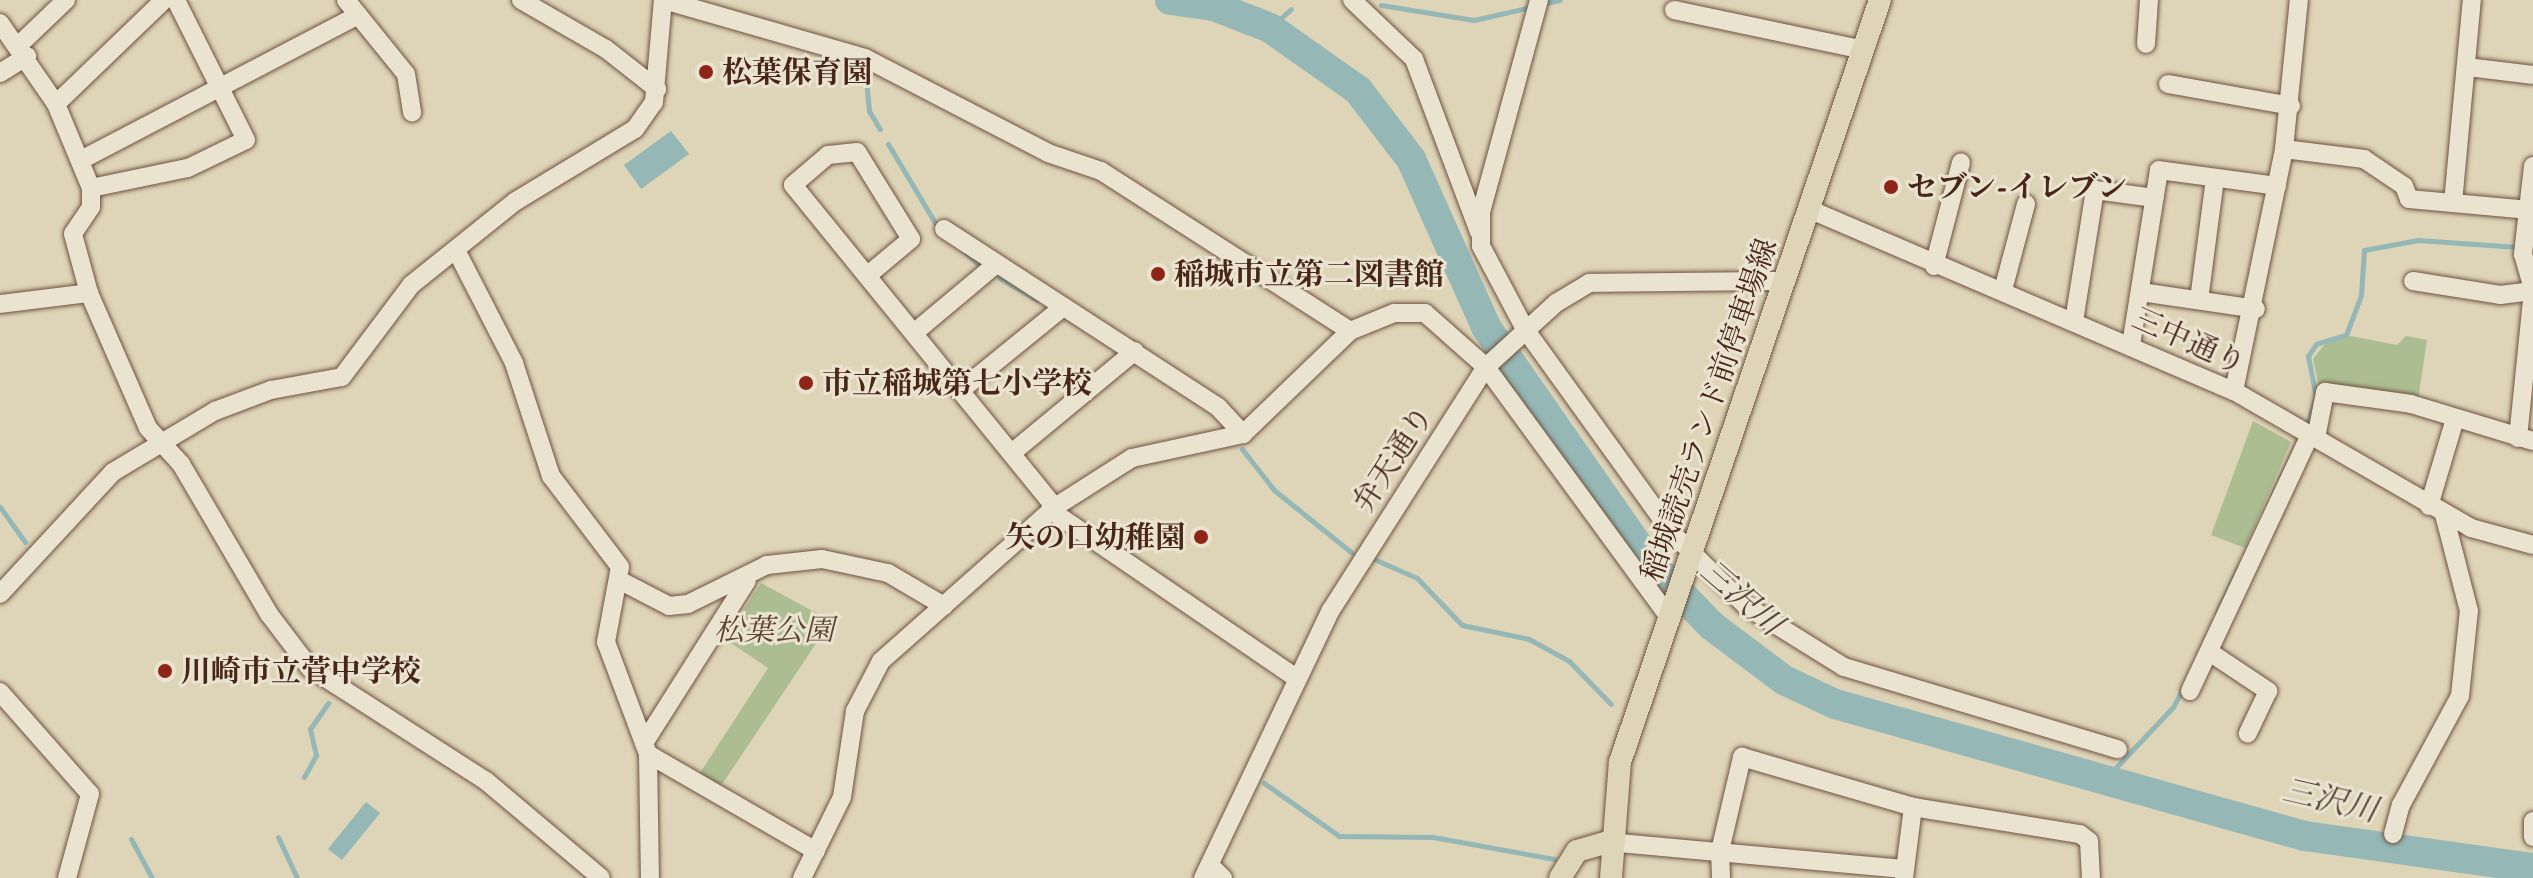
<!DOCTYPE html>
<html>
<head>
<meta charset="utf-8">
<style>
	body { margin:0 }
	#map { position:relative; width:2533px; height:878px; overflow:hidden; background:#ded4b7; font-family:"IM FELL Great Primer","Noto Serif JP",serif }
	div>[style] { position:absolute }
	.green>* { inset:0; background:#adbd92 }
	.water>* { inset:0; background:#95b7b6 }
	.stream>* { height:5px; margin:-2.5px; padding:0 2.5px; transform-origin:2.5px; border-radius:2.5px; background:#95b7b6 }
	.river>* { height:30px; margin:-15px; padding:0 15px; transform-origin:15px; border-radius:15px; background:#95b7b6 }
	.roads { filter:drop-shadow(0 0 2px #6e5240) drop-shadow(0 0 2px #6e5240) }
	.minor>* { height:18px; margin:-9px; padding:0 9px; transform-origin:9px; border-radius:9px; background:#eae3d0 }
	.major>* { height:22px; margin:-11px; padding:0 11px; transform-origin:11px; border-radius:11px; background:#ded4b7 }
	.dots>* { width:22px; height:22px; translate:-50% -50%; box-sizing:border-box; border:4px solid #eae3d0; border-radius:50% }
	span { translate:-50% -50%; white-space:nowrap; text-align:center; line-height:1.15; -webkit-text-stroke:6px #eae3d0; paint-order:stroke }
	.poi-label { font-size:30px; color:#492718; font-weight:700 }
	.left { translate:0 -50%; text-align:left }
	.right { translate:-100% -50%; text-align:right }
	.street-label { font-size:30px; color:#492718 }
	.park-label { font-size:30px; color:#5d4530; font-style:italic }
	.water-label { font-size:32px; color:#584438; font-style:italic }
</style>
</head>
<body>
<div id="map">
	<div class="green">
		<div style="clip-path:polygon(2351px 336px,2397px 345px,2406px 336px,2427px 340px,2418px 400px,2319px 388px,2313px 359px,2324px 345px)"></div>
		<div style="clip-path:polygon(2253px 421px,2291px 442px,2245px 548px,2211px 535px)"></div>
		<div style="clip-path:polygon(761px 583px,831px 621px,721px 786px,700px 773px,768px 668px,725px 639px)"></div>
	</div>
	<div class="water">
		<div style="clip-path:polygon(671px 131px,689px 154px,641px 189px,624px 165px)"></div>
		<div style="clip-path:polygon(366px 802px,380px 813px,342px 860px,328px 849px)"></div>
	</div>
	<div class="stream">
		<div style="left:1541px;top:4px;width:19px;rotate:-12deg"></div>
		<div style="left:1381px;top:5px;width:94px;rotate:9.2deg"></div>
		<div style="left:1474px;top:20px;width:58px;rotate:-12.8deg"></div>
		<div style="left:1270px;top:28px;width:28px;rotate:-42deg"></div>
		<div style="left:865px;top:72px;width:39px;rotate:84deg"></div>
		<div style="left:869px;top:111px;width:21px;rotate:59deg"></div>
		<div style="left:888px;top:144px;width:101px;rotate:59.1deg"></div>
		<div style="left:966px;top:253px;width:15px;rotate:42deg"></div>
		<div style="left:1000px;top:278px;width:43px;rotate:30.7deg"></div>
		<div style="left:2305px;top:430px;width:35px;rotate:-72deg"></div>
		<div style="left:2316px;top:397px;width:42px;rotate:-101deg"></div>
		<div style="left:2308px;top:356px;width:14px;rotate:-56deg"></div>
		<div style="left:2316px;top:344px;width:31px;rotate:-17deg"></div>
		<div style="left:2346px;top:335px;width:43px;rotate:-69.4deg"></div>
		<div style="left:2361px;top:295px;width:45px;rotate:-86.2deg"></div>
		<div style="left:2364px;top:250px;width:55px;rotate:-10.5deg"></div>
		<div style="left:2418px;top:240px;width:115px;rotate:4deg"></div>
		<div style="left:1242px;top:449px;width:52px;rotate:52deg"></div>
		<div style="left:1274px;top:490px;width:100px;rotate:38.9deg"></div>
		<div style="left:2273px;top:494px;width:62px;rotate:-64.3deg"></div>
		<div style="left:0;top:507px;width:43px;rotate:54.5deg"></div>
		<div style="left:1374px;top:559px;width:47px;rotate:23.8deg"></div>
		<div style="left:1417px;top:578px;width:65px;rotate:46.2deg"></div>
		<div style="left:1462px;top:625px;width:68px;rotate:11.8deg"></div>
		<div style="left:1529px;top:639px;width:46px;rotate:28.8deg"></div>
		<div style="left:1569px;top:661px;width:60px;rotate:45.7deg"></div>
		<div style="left:2217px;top:613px;width:50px;rotate:-65deg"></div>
		<div style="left:304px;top:777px;width:25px;rotate:-61deg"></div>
		<div style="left:316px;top:755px;width:27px;rotate:-103deg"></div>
		<div style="left:310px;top:729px;width:32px;rotate:-55deg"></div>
		<div style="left:2105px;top:779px;width:99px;rotate:-46.6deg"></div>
		<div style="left:2173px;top:707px;width:21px;rotate:-62deg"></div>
		<div style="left:1264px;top:783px;width:92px;rotate:35.2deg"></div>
		<div style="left:1339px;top:836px;width:94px;rotate:0.6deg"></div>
		<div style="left:1433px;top:837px;width:123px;rotate:10.3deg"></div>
		<div style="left:278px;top:837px;width:45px;rotate:65.1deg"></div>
		<div style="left:131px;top:839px;width:44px;rotate:61.7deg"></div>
	</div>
	<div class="river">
		<div style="left:1170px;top:0;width:44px;rotate:7.8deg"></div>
		<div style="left:1214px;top:6px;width:60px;rotate:21.4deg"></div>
		<div style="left:1270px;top:28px;width:108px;rotate:35.2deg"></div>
		<div style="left:1358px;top:90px;width:87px;rotate:52.5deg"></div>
		<div style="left:1411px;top:159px;width:184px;rotate:65.9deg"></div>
		<div style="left:1486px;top:327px;width:282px;rotate:55.2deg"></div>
		<div style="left:1647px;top:559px;width:93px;rotate:45.9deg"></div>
		<div style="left:1712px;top:626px;width:90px;rotate:36.9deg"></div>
		<div style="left:1784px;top:680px;width:56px;rotate:25.2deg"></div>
		<div style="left:1835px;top:704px;width:488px;rotate:15.7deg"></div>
		<div style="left:2305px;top:836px;width:230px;rotate:8deg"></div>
	</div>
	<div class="roads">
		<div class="minor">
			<div style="left:346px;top:0;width:95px;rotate:51deg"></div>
			<div style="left:406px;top:74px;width:39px;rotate:81deg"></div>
			<div style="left:521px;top:0;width:98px;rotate:30deg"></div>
			<div style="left:606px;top:49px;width:65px;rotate:38.1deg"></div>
			<div style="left:664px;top:0;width:209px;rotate:16.1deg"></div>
			<div style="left:865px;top:58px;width:206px;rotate:27.4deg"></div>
			<div style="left:1048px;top:153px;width:56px;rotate:18.8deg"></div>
			<div style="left:1101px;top:171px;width:296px;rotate:32.7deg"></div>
			<div style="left:1352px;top:0;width:86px;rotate:43.6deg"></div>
			<div style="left:1414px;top:59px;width:185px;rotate:69.4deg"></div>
			<div style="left:1539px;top:0;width:220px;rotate:105.3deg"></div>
			<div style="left:1481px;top:212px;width:34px;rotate:90deg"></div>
			<div style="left:1481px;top:246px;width:94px;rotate:62.1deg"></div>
			<div style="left:1525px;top:329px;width:251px;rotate:54.2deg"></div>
			<div style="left:1672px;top:533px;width:104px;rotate:44.6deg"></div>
			<div style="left:1746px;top:606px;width:115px;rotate:31.9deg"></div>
			<div style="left:1844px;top:667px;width:286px;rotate:16.7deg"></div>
			<div style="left:1674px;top:10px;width:193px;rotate:11.9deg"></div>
			<div style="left:0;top:23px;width:98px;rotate:55.3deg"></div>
			<div style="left:56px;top:104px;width:91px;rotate:67.4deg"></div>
			<div style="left:91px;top:188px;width:19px;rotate:90deg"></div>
			<div style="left:91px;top:207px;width:32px;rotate:124deg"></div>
			<div style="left:73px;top:234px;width:61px;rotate:74.8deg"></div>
			<div style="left:89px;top:293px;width:147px;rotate:66.4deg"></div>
			<div style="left:148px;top:428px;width:49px;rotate:47.5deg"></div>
			<div style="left:181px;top:464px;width:174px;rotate:59.6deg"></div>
			<div style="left:269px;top:614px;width:68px;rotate:52.8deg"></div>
			<div style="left:310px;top:668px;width:209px;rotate:32.7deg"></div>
			<div style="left:486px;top:781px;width:150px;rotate:40.1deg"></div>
			<div style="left:2146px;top:44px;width:44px;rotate:-86.1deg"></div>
			<div style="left:19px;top:45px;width:65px;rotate:-43.8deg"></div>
			<div style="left:2467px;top:67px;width:66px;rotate:6.9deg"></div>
			<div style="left:0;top:73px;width:32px;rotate:-32deg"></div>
			<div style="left:2168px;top:84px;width:125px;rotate:10.1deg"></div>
			<div style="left:56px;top:104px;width:150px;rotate:-43.9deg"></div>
			<div style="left:2284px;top:149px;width:81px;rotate:7.1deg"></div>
			<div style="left:2364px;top:159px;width:48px;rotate:34deg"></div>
			<div style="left:2404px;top:186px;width:14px;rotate:69deg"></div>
			<div style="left:2409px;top:199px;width:121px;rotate:5.2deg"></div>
			<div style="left:81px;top:160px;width:313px;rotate:-27.6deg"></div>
			<div style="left:2533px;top:166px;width:89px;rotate:96.5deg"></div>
			<div style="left:2523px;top:254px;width:37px;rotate:74deg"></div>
			<div style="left:91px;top:188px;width:99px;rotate:-11.7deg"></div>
			<div style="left:188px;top:168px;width:64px;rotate:-25.8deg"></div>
			<div style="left:246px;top:140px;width:157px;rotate:-116.6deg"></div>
			<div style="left:2453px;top:203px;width:204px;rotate:-84.7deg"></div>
			<div style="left:1811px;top:210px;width:460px;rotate:23.2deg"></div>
			<div style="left:2234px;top:391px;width:274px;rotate:30deg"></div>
			<div style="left:2471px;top:528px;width:64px;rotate:15.3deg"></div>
			<div style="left:944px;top:229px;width:327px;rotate:33deg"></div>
			<div style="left:1218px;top:407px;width:37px;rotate:47deg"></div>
			<div style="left:456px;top:250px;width:127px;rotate:62.8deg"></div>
			<div style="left:514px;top:363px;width:119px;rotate:71.9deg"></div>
			<div style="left:551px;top:476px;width:114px;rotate:52.8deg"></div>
			<div style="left:620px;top:567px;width:76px;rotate:100.6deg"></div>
			<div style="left:606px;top:642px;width:120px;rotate:69.4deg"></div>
			<div style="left:648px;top:754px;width:124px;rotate:89.1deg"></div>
			<div style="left:1934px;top:266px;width:107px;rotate:-75.4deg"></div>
			<div style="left:868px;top:275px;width:56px;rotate:-39.9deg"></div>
			<div style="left:911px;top:239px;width:102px;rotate:-121.8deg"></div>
			<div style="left:857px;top:152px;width:29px;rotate:174deg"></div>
			<div style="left:828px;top:155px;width:46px;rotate:139.4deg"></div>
			<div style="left:793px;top:185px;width:415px;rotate:50.9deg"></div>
			<div style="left:2413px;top:281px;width:88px;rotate:9.1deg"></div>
			<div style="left:2500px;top:295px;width:33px;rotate:-7deg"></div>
			<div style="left:2003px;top:290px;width:89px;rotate:-75deg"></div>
			<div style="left:2141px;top:292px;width:116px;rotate:8.4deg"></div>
			<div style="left:2199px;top:300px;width:123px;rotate:-82.5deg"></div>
			<div style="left:0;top:304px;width:90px;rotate:-7deg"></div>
			<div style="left:2074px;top:321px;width:133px;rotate:-80.9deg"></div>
			<div style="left:2095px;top:190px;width:60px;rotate:7.7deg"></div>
			<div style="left:915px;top:332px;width:103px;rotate:-39.9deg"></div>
			<div style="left:2131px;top:345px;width:177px;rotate:-80.9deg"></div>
			<div style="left:2159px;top:170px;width:119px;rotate:7.7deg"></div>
			<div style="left:961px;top:390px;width:132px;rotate:-39.1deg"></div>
			<div style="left:2234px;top:391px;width:247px;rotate:-78.3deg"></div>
			<div style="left:2284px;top:149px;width:150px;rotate:-84.3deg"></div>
			<div style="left:2316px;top:438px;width:47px;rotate:-78.9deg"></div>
			<div style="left:2325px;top:392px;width:87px;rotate:7.9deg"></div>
			<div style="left:2411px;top:404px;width:127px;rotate:16.9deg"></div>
			<div style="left:2518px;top:438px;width:148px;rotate:-84.2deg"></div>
			<div style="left:1013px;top:452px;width:158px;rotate:-39.6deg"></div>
			<div style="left:2429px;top:506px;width:91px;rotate:-73.4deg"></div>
			<div style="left:1050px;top:510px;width:298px;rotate:34.3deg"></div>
			<div style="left:619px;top:580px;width:56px;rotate:27.5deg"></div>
			<div style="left:669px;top:606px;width:19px;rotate:-6deg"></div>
			<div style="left:688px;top:604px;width:88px;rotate:-26.3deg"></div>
			<div style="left:767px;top:565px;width:55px;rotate:-6.2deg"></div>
			<div style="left:822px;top:559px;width:67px;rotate:12deg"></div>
			<div style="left:888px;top:573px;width:65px;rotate:30.5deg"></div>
			<div style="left:0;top:594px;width:166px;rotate:-47.2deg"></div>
			<div style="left:113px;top:472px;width:119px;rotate:-30.9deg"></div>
			<div style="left:215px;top:411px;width:60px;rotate:-20.6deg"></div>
			<div style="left:271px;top:390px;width:72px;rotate:-10.4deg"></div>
			<div style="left:342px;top:377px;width:115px;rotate:-53.1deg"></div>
			<div style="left:411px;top:285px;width:134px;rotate:-38.7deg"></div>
			<div style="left:516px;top:201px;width:139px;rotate:-31.2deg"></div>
			<div style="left:635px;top:129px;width:33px;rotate:-55deg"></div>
			<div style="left:654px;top:102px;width:102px;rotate:-85deg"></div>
			<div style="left:2211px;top:653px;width:69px;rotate:33.7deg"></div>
			<div style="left:2268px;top:691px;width:47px;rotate:115.5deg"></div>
			<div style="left:2190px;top:691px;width:283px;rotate:-64.9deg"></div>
			<div style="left:0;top:692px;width:136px;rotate:48.6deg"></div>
			<div style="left:90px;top:794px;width:87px;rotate:105.3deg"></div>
			<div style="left:644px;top:743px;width:192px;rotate:-57.6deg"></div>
			<div style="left:648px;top:754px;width:194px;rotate:30deg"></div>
			<div style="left:2533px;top:821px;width:16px;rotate:90deg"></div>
			<div style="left:2393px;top:834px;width:30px;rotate:-75deg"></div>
			<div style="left:2401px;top:805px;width:124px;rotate:-61.6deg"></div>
			<div style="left:2460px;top:696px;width:85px;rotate:-84deg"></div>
			<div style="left:2469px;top:611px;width:100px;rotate:-104.5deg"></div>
			<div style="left:1608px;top:842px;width:297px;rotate:5.2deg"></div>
			<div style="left:1211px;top:866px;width:17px;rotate:45deg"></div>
			<div style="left:802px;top:878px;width:90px;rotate:-63.7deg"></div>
			<div style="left:842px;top:797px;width:87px;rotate:-81.4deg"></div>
			<div style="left:855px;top:711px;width:56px;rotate:-62.5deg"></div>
			<div style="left:881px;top:661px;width:232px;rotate:-41.5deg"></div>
			<div style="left:1055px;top:507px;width:91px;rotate:-32.5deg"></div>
			<div style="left:1132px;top:458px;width:114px;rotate:-12.2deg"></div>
			<div style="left:1243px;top:434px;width:149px;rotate:-43.9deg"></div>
			<div style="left:1350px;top:331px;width:48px;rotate:-22.2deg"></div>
			<div style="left:1394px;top:313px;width:31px"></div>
			<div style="left:1425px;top:313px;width:81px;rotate:41.5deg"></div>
			<div style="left:1486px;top:367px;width:310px;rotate:53.8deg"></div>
			<div style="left:1203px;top:878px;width:297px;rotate:-64.5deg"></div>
			<div style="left:1331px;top:610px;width:288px;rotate:-57.5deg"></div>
			<div style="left:1486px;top:367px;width:95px;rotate:-42.4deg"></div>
			<div style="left:1556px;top:303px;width:39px;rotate:-31deg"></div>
			<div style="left:1589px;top:283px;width:196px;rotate:-0.6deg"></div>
			<div style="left:1721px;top:878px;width:27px;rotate:-92deg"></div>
			<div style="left:1720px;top:851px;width:97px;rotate:-76.8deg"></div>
			<div style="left:1742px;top:757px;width:178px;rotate:16.3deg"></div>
			<div style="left:1913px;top:807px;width:169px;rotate:9.2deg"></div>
			<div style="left:2080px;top:834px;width:11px;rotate:38deg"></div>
			<div style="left:2089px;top:841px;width:37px;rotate:87deg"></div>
			<div style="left:1904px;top:878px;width:72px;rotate:-82.8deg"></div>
		</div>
		<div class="major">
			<div style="left:1560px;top:878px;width:32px;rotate:-58deg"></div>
			<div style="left:1577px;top:851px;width:32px;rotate:-16deg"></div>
			<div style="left:1611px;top:878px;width:116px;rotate:-85.6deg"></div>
			<div style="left:1620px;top:762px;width:805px;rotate:-71.16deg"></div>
		</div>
	</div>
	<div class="dots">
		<div style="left:706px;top:72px;background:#8f2418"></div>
		<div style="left:1891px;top:187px;background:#8f2418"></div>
		<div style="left:1158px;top:274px;background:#8f2418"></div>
		<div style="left:806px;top:383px;background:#8f2418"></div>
		<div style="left:1201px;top:537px;background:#8f2418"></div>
		<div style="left:165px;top:671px;background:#8f2418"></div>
	</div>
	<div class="poi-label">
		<span class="left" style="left:722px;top:72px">松葉保育園</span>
		<span class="left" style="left:1907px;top:187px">セブン-イレブン</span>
		<span class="left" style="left:1174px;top:274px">稲城市立第二図書館</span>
		<span class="left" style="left:822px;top:383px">市立稲城第七小学校</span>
		<span class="right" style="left:1185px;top:537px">矢の口幼稚園</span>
		<span class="left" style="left:181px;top:671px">川崎市立菅中学校</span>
	</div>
	<div class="street-label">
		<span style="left:2189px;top:341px;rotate:24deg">三中通り</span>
		<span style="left:1709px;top:410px;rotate:-71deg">稲城読売ランド前停車場線</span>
		<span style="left:1393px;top:459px;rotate:-57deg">弁天通り</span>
	</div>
	<div class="park-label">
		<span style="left:774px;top:630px">松葉公園</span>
	</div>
	<div class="water-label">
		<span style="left:1741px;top:598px;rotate:41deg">三沢川</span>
		<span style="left:2330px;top:801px;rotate:13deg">三沢川</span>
	</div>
</div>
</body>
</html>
